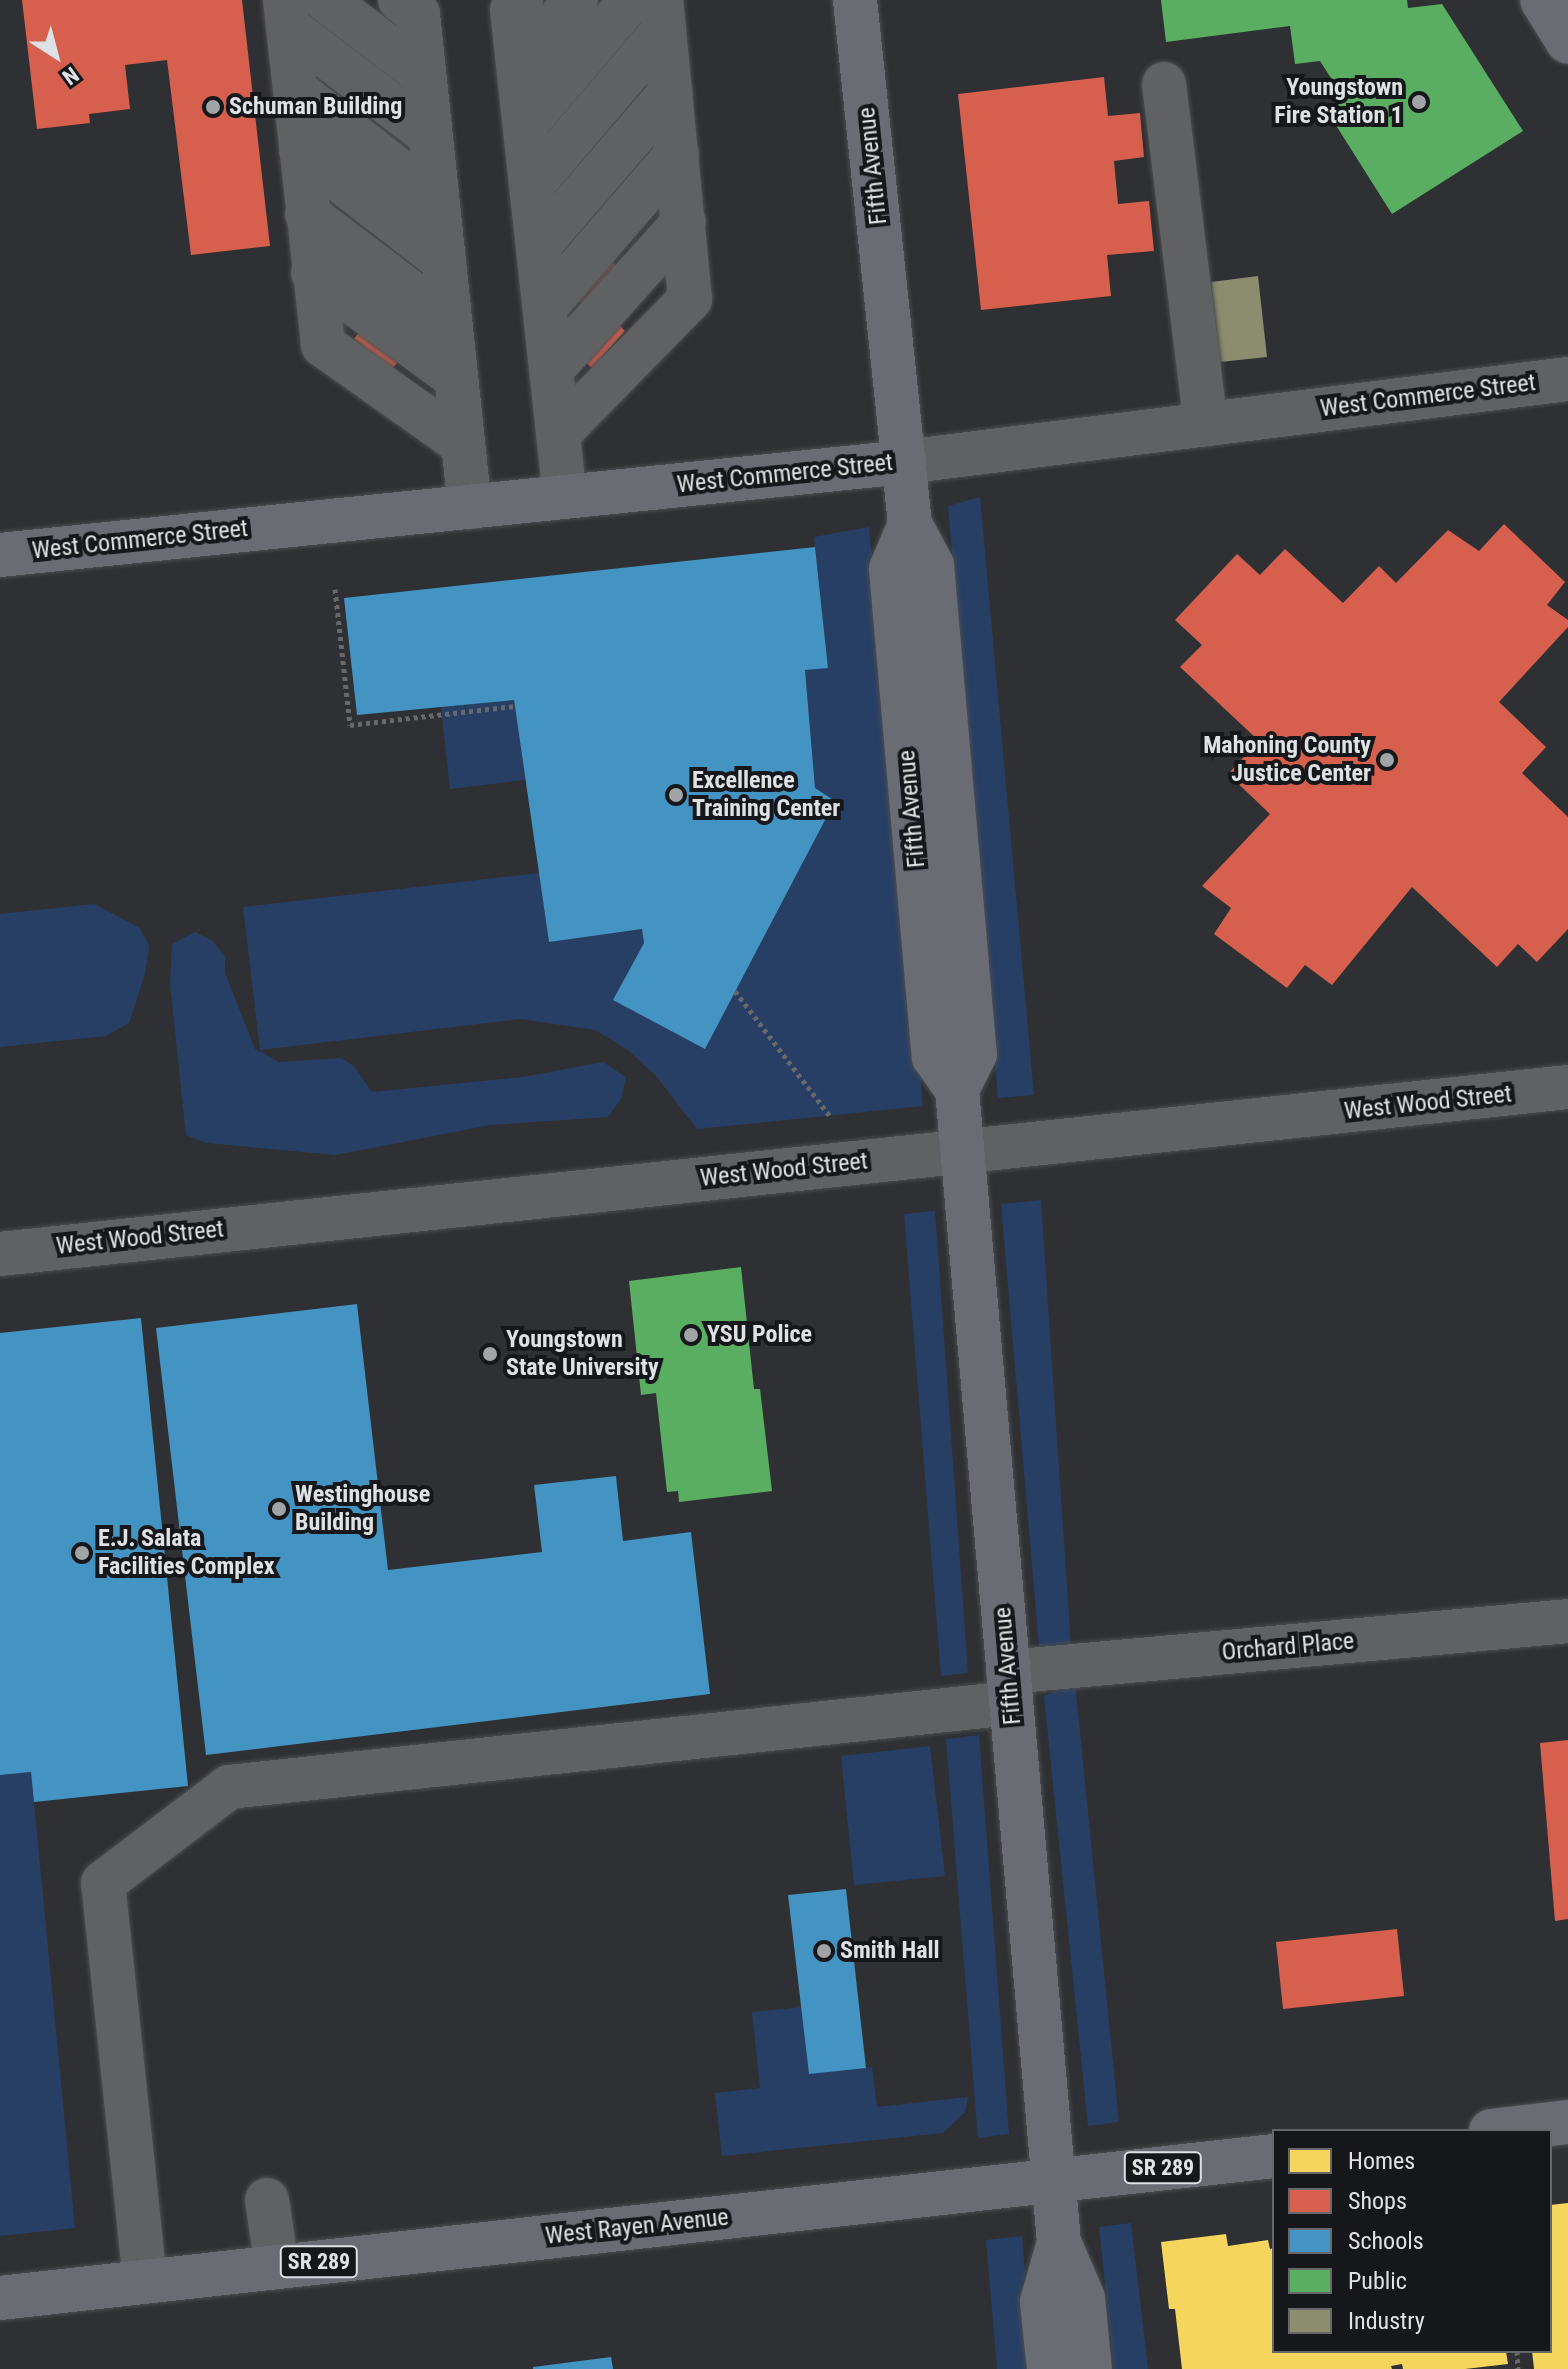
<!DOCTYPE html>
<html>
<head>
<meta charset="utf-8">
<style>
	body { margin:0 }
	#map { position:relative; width:1568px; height:2369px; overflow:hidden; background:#2e3033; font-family:"Roboto Condensed",sans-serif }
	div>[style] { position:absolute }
	.green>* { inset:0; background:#283f65 }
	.homes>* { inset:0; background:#f6d55c }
	.shops>* { inset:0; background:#d6604d }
	.schools>* { inset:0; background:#4393c3 }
	.public>* { inset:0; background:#5aae61 }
	.industry>* { inset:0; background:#8c8c6e }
	.path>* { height:5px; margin-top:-2.5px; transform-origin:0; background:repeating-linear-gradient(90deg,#66686a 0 4px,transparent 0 8px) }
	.roads { filter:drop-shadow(0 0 2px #4b4d4f) drop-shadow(0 0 2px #4b4d4f) }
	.minor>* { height:44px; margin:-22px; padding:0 22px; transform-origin:22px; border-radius:22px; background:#5f6163 }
	.major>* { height:44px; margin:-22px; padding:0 22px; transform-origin:22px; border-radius:22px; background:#696c73 }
	.dots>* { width:22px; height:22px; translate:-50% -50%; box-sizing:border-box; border:4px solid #16171a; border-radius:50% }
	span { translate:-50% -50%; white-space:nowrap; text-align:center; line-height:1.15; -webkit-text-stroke:8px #16171a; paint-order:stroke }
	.shield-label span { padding:2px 6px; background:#16171a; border:2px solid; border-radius:6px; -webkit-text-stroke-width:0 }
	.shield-label { font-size:22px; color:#dfe2e5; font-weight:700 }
	.poi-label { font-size:24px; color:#dfe2e5; font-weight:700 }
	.right { translate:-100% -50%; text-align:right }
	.left { translate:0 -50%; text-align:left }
	.street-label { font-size:24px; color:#dfe2e5 }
	.legend { position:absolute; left:1272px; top:2129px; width:280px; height:224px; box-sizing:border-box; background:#16171a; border:2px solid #66686b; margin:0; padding:10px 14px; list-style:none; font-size:24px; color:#dfe2e5 }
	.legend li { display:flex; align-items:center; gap:16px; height:40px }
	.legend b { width:40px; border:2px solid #66686b }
	.north { position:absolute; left:16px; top:16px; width:80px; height:80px; -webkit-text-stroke:6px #16171a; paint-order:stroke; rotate:144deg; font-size:22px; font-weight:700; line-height:32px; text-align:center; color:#dfe2e5 }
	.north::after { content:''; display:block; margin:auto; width:28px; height:36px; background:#dfe2e5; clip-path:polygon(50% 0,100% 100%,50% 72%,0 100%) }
</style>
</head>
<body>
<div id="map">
	<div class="green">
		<div style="clip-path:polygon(980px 497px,1034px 1095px,998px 1098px,948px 506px)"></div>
		<div style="clip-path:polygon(869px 527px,923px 1106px,697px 1129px,656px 1076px,628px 1050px,595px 1030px,520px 1019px,260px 1050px,243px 907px,539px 873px,549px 941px,642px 929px,644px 943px,614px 1000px,835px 801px,815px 788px,805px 670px,828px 667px,814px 537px)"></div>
		<div style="clip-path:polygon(514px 700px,525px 780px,450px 789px,441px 707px)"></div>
		<div style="clip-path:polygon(94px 904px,140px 928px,149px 946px,145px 974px,129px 1023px,106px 1036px,0 1047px,0 914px)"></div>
		<div style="clip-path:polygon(195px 932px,213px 941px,225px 957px,225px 973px,255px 1049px,279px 1062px,341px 1058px,354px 1066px,372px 1092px,523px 1077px,603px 1062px,626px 1077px,621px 1099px,608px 1117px,490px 1125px,336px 1155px,206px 1143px,186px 1135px,170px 984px,172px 944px)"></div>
		<div style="clip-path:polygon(1041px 1200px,1070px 1632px,1072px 1655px,1039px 1646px,1001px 1204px)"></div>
		<div style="clip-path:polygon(935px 1211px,968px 1673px,941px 1676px,904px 1214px)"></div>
		<div style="clip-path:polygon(1075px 1682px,1119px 2122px,1088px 2126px,1044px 1696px)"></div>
		<div style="clip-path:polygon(979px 1735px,1009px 2134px,978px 2138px,946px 1739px)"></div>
		<div style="clip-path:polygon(930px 1746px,945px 1876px,854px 1885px,841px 1756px)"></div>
		<div style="clip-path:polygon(31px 1772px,75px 2228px,0 2236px,0 1775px)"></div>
		<div style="clip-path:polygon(802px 2007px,809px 2073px,872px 2067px,877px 2107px,968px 2097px,965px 2112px,943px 2133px,722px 2156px,715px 2093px,760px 2088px,752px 2012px)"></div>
		<div style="clip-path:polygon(1131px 2223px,1148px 2369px,1114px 2369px,1099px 2227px)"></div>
		<div style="clip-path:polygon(1022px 2236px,1033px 2369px,997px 2369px,986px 2240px)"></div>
	</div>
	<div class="homes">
		<div style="clip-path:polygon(1568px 2203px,1568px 2369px,1534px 2369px,1532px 2351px,1550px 2351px,1550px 2205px)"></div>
		<div style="clip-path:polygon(1226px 2234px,1228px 2246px,1268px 2240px,1270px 2249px,1274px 2248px,1274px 2351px,1506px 2351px,1508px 2364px,1465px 2369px,1403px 2369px,1402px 2364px,1391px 2366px,1392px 2369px,1182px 2369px,1175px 2309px,1169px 2309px,1161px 2242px)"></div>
	</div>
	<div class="shops">
		<div style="clip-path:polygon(22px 0,242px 0,270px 246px,191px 255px,167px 60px,125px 65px,130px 109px,89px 114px,90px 123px,37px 129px)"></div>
		<div style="clip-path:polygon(1104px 77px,1108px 116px,1140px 113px,1144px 157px,1114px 161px,1118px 204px,1149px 201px,1154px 251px,1107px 255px,1111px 296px,981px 310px,958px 94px)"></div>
		<div style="clip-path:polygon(606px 257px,620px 269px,587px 308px,572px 296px)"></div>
		<div style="clip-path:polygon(613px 319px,625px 331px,592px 368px,580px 357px)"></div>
		<div style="clip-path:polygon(363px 327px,401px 358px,392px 369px,354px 339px)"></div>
		<div style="clip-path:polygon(1504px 524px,1565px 582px,1547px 605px,1568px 620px,1568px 627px,1499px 702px,1546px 747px,1522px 773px,1568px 817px,1568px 929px,1537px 962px,1518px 944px,1497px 967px,1412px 887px,1332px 985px,1305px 965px,1287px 988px,1214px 934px,1231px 908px,1202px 886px,1270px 814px,1228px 774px,1259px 741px,1180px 667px,1202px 645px,1175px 620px,1237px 554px,1260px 575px,1285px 549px,1343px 603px,1379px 566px,1396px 583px,1448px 530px,1479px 551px)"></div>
		<div style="clip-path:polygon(1568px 1740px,1568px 1919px,1555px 1921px,1540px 1743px)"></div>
		<div style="clip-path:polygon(1397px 1929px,1404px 1996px,1283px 2009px,1276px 1942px)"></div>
	</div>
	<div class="schools">
		<div style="clip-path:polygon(815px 547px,828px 668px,805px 670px,815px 788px,835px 801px,705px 1049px,613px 1000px,644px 943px,642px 929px,549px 942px,514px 700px,357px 715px,344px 598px)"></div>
		<div style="clip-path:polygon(357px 1304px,388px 1570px,542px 1552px,534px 1485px,616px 1476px,623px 1541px,691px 1532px,710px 1694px,206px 1755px,156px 1328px)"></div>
		<div style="clip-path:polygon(141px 1318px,188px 1786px,34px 1802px,31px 1772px,0 1775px,0 1333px)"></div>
		<div style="clip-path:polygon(846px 1889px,866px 2068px,809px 2074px,788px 1895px)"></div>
		<div style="clip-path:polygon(611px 2357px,613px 2369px,533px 2369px,533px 2367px)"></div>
	</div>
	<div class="public">
		<div style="clip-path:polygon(1161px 0,1407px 0,1408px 8px,1442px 4px,1523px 131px,1392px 214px,1325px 108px,1343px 97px,1320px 61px,1295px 64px,1290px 26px,1166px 42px)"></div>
		<div style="clip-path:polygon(741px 1267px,754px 1389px,760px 1389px,772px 1491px,679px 1502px,678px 1491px,667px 1492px,656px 1393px,641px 1395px,629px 1281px)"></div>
	</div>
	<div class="industry">
		<div style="clip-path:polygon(1258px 276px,1267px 357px,1220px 362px,1211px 282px)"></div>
	</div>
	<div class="path">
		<div style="left:335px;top:589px;width:137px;rotate:83.7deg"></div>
		<div style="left:350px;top:725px;width:166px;rotate:-6.6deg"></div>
		<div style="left:735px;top:991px;width:156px;rotate:52.8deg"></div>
		<div style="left:1517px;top:2351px;width:18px;rotate:87deg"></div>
	</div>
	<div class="roads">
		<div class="minor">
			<div style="left:285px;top:0;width:347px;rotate:83.7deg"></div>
			<div style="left:323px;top:345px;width:171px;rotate:35.3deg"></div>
			<div style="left:326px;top:0;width:123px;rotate:37.4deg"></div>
			<div style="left:400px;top:0;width:23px;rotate:38deg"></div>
			<div style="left:418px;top:14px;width:496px;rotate:84deg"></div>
			<div style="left:521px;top:0;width:13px;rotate:132deg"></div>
			<div style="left:512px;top:10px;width:489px;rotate:83.8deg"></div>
			<div style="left:288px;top:27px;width:178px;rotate:37.3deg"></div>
			<div style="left:519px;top:66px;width:87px;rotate:-49.2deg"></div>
			<div style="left:1164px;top:84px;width:343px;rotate:83deg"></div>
			<div style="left:295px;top:90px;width:180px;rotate:37.8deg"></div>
			<div style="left:525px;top:125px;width:164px;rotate:-49.7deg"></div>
			<div style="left:301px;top:150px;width:181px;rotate:37.8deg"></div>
			<div style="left:532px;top:185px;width:204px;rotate:-49.6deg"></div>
			<div style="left:307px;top:214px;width:179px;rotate:37.1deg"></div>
			<div style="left:538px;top:246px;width:203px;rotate:-49.2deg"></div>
			<div style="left:313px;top:273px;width:177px;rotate:36.3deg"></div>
			<div style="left:545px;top:307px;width:202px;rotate:-49.2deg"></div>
			<div style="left:551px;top:370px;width:199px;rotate:-48.1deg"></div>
			<div style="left:558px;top:434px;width:189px;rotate:-45.6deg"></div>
			<div style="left:690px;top:299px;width:300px;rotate:-95.5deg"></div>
			<div style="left:904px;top:462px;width:669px;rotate:-7.13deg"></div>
			<div style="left:0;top:1254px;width:1577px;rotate:-6.08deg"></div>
			<div style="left:1008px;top:1672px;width:562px;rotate:-5.2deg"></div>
			<div style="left:267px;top:2200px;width:68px;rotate:81.5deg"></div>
			<div style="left:145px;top:2281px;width:400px;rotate:-96deg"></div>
			<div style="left:103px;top:1883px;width:158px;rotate:-37.3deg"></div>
			<div style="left:229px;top:1787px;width:786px;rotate:-6.13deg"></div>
		</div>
		<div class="major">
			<div style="left:855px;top:0;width:527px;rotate:84.01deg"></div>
			<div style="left:910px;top:524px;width:47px;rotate:61.8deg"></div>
			<div style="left:932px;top:565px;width:491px;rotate:85deg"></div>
			<div style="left:975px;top:1054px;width:40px;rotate:116.6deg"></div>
			<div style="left:1542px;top:0;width:49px;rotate:58.2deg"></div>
			<div style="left:910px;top:524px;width:49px;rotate:112.9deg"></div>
			<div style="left:891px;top:569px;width:490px;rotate:85deg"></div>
			<div style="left:934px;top:1057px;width:40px;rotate:55.1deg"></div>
			<div style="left:957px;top:1090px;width:1157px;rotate:84.94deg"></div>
			<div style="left:1059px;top:2242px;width:61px;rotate:66.8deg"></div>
			<div style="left:1083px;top:2298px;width:71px;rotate:84.4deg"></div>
			<div style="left:0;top:555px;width:909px;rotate:-5.87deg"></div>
			<div style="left:1491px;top:2131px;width:78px;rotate:-6.7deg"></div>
			<div style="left:0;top:2298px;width:1282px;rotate:-6.36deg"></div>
			<div style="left:1049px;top:2369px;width:67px;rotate:-96deg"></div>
			<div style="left:1042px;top:2302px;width:62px;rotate:-74.2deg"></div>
		</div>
	</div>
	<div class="dots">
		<div style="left:1419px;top:102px;background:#a1a4a7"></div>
		<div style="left:213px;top:107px;background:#a1a4a7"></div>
		<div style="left:1387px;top:760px;background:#a1a4a7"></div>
		<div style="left:676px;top:795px;background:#a1a4a7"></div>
		<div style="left:691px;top:1335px;background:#a1a4a7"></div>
		<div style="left:490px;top:1354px;background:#a1a4a7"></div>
		<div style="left:279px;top:1509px;background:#a1a4a7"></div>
		<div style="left:82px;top:1553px;background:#a1a4a7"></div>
		<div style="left:824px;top:1951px;background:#a1a4a7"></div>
	</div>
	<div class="shield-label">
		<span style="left:1163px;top:2168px">SR 289</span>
		<span style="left:319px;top:2262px">SR 289</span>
	</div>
	<div class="poi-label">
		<span class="right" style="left:1403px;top:102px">Youngstown<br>Fire Station 1</span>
		<span class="left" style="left:229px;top:107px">Schuman Building</span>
		<span class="right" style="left:1371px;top:760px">Mahoning County<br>Justice Center</span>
		<span class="left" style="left:692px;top:795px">Excellence<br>Training Center</span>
		<span class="left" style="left:707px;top:1335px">YSU Police</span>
		<span class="left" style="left:506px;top:1354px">Youngstown<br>State University</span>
		<span class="left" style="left:295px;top:1509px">Westinghouse<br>Building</span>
		<span class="left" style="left:98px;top:1553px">E.J. Salata<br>Facilities Complex</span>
		<span class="left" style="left:840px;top:1951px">Smith Hall</span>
	</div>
	<div class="street-label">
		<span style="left:873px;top:166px;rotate:-96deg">Fifth Avenue</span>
		<span style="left:1428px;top:396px;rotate:-7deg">West Commerce Street</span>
		<span style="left:785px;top:474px;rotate:-6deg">West Commerce Street</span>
		<span style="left:140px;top:540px;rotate:-6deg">West Commerce Street</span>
		<span style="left:912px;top:809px;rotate:-95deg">Fifth Avenue</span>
		<span style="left:1428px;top:1103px;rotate:-6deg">West Wood Street</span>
		<span style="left:784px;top:1170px;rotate:-6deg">West Wood Street</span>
		<span style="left:140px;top:1238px;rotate:-6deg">West Wood Street</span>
		<span style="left:1288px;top:1647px;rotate:-5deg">Orchard Place</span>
		<span style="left:1008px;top:1666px;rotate:-95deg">Fifth Avenue</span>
		<span style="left:637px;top:2227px;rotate:-6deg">West Rayen Avenue</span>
	</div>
	<ul class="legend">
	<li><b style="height:22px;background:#f6d55c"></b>Homes</li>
	<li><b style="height:22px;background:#d6604d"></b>Shops</li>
	<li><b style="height:22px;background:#4393c3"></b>Schools</li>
	<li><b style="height:22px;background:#5aae61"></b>Public</li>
	<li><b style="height:22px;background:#8c8c6e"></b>Industry</li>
	</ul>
	<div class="north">N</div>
</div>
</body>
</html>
